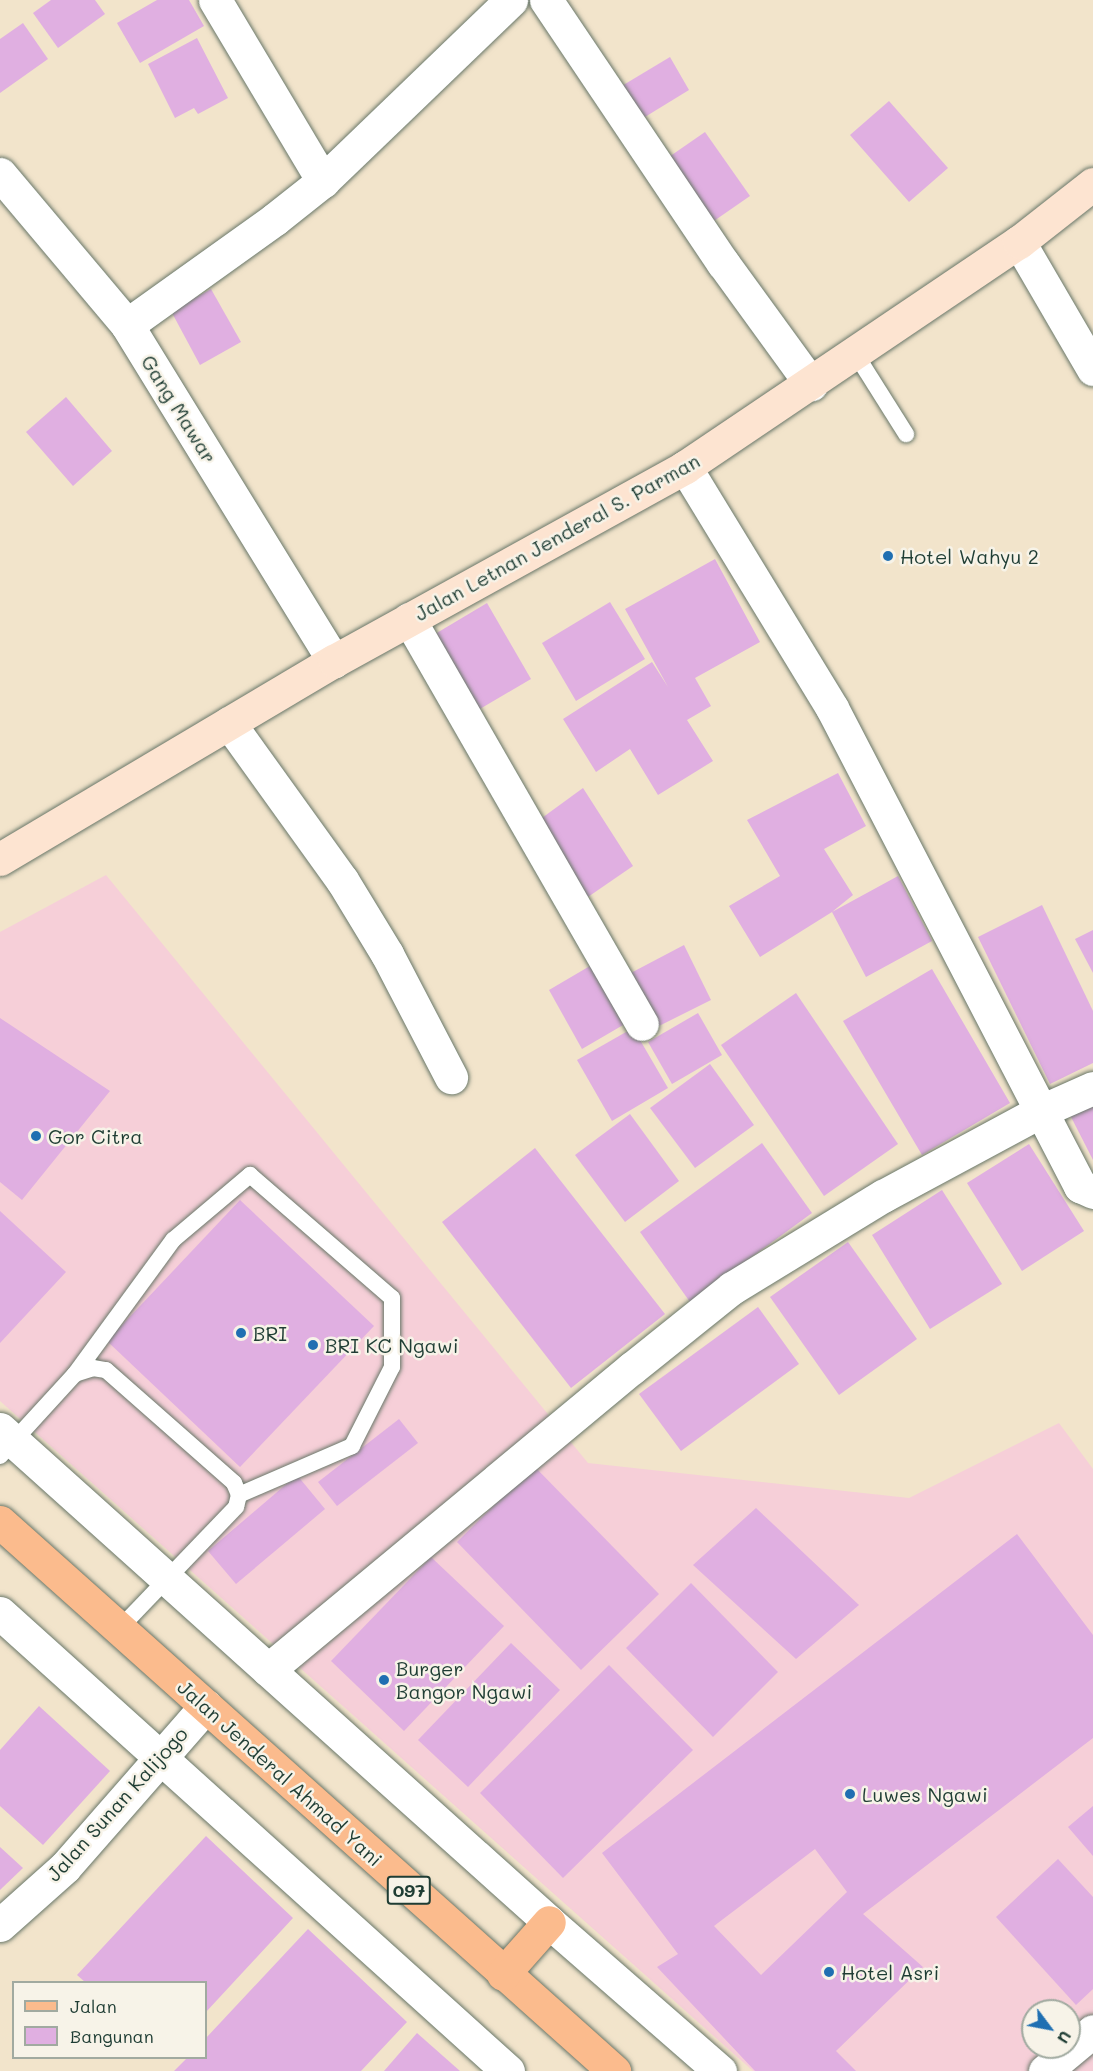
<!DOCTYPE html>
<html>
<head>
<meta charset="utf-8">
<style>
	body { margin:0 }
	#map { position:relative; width:1093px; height:2071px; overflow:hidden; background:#f2e4cb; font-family:Mali,sans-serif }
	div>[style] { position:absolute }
	.built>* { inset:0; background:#f6cfd8 }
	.building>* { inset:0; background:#e0afe1 }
	.roads { filter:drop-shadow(0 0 2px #697769) drop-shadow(0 0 2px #697769) }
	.service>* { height:16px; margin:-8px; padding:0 8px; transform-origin:8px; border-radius:8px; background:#fff }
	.minor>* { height:33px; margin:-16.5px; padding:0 16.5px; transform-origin:16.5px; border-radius:16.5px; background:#fff }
	.tertiary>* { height:33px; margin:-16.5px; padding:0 16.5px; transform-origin:16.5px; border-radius:16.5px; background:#fff }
	.secondary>* { height:33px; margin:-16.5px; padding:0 16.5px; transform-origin:16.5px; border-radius:16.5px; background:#fde4d1 }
	.primary>* { height:33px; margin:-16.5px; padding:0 16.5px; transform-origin:16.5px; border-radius:16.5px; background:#fbbb8d }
	.dots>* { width:16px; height:16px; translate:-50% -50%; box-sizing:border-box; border:3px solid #f7f3e8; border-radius:50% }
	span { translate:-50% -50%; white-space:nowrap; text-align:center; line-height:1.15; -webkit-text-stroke:5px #f7f3e8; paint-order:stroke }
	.shield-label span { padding:2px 4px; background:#f7f3e8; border:2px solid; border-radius:4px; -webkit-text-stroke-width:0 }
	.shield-label { font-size:18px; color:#1f3d34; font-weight:700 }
	.street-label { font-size:20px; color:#1f3d34 }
	.poi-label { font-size:20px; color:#1f3d34 }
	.left { translate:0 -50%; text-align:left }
	.legend { position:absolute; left:12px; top:1981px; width:195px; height:78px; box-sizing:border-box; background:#f7f3e8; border:2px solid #a1aaa0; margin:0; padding:8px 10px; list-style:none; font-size:18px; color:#1f3d34 }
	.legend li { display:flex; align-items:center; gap:12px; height:30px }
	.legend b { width:30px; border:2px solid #a1aaa0 }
	.north { position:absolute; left:1021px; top:1999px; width:60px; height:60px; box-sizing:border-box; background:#f7f3e8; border:2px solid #a1aaa0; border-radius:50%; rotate:122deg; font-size:16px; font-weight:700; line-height:24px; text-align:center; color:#1f3d34 }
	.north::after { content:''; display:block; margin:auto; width:21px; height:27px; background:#1f6fb2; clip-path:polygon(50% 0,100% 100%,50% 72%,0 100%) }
</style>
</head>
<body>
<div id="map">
	<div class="built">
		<div style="clip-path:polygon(evenodd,106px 875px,588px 1463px,909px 1498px,1059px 1423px,1093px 1469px,1093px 2071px,753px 2071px,0 1401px,0 932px,106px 875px,1033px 2011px,1069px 2011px,1069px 2047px,1033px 2047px,1033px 2011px)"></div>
	</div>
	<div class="building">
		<div style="clip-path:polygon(51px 0,95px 0,105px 14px,58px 48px,33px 13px)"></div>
		<div style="clip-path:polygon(157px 0,189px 0,204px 26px,140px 63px,117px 23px)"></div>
		<div style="clip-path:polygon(23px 23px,48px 59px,0 93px,0 39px)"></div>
		<div style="clip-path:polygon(197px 38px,228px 98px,198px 114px,194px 108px,175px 118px,148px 64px)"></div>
		<div style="clip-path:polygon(670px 57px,689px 90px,640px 120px,620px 87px)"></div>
		<div style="clip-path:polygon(889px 101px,948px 168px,909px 202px,850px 135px)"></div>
		<div style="clip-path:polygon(705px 132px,750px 196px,711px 223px,666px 159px)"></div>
		<div style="clip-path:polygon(211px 289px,241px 342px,200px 365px,171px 311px)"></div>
		<div style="clip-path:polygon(66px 397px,112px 451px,73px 486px,26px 432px)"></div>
		<div style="clip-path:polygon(715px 559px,760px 642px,695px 678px,711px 706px,687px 720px,713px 761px,658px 795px,630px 749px,596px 772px,563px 719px,652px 662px,668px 687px,625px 609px)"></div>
		<div style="clip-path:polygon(610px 602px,645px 659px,576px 701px,542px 643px)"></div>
		<div style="clip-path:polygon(487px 603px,531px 679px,473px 713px,430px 637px)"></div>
		<div style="clip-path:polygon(838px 773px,866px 826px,824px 849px,853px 895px,832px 912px,898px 876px,932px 941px,866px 977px,832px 912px,760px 957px,729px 906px,780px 876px,747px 820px)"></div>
		<div style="clip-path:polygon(583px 788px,633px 866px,585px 899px,535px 823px)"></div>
		<div style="clip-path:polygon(1042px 905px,1093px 1011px,1093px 1063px,1050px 1084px,978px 937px)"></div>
		<div style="clip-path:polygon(1093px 930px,1093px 973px,1075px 939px)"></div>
		<div style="clip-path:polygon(684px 945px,711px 1000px,653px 1029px,627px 975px)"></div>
		<div style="clip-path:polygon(595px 963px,630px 1021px,582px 1049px,549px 990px)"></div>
		<div style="clip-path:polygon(932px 969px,1010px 1103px,922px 1155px,843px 1021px)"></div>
		<div style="clip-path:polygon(796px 993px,898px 1144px,824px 1196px,721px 1045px)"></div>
		<div style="clip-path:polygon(698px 1013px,722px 1055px,672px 1084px,648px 1042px)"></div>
		<div style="clip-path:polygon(0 1018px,110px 1091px,22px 1200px,0 1182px)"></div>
		<div style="clip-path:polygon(633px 1028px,668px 1088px,612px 1121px,577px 1060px)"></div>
		<div style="clip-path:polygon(710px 1064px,754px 1125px,695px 1168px,650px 1108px)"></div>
		<div style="clip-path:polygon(1093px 1100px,1093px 1160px,1068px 1111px)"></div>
		<div style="clip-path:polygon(630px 1114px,679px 1181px,625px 1222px,575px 1155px)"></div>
		<div style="clip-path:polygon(762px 1143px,812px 1213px,690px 1302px,640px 1232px)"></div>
		<div style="clip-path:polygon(1029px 1144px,1084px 1231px,1022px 1271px,967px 1183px)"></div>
		<div style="clip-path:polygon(535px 1148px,665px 1314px,571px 1388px,442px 1222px)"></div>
		<div style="clip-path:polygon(942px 1190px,1002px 1284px,930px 1329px,872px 1235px)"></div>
		<div style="clip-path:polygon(240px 1200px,374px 1326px,240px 1467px,107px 1341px)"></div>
		<div style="clip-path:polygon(0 1211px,66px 1272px,0 1343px)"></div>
		<div style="clip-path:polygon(848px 1242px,917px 1339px,839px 1395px,770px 1297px)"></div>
		<div style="clip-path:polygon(758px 1307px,799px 1364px,681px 1451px,639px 1394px)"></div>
		<div style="clip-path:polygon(399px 1419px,418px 1443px,337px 1506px,318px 1482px)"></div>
		<div style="clip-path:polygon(534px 1466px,659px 1594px,581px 1670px,457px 1542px)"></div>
		<div style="clip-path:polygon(297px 1475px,325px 1509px,236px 1584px,208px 1551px)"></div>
		<div style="clip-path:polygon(756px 1508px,859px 1605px,796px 1659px,693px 1565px)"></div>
		<div style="clip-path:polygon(evenodd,1017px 1534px,1093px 1635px,1093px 1738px,863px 1914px,923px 1967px,836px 2051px,856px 2071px,755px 2071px,657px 1967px,678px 1954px,602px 1853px,1017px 1534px,815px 1849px,847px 1892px,761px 1975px,714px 1926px,815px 1849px)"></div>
		<div style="clip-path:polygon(431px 1557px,504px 1626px,404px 1731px,331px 1661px)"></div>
		<div style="clip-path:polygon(691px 1583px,778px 1672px,713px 1737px,626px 1648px)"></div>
		<div style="clip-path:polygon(511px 1643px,560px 1690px,468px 1787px,418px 1740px)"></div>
		<div style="clip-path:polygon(609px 1665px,693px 1750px,563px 1878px,480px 1793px)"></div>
		<div style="clip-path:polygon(39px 1706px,110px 1771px,43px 1845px,0 1806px,0 1750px)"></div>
		<div style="clip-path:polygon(1093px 1806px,1093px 1856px,1068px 1827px)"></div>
		<div style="clip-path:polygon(206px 1836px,293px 1918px,206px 2012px,206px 1982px,85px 1982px,77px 1975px)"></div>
		<div style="clip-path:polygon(0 1847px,23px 1868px,0 1890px)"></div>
		<div style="clip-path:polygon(1058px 1859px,1093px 1897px,1093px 1989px,1076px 2005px,996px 1917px)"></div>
		<div style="clip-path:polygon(308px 1929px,407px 2022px,361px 2071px,174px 2071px,187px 2058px,206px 2058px,206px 2038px)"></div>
		<div style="clip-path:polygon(417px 2033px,460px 2071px,384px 2071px)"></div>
	</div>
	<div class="roads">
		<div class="service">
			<div style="left:855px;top:353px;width:96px;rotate:57.8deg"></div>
			<div style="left:75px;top:1374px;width:166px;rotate:-53.8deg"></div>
			<div style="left:173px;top:1240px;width:101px;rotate:-40.2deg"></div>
			<div style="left:250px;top:1175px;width:188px;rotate:40.9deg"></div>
			<div style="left:392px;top:1298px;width:69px;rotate:90deg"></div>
			<div style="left:392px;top:1367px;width:89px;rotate:116.9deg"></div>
			<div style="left:352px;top:1446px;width:123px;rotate:156.6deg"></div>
			<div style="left:0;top:1456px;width:111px;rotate:-47.6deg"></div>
			<div style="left:75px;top:1374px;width:19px;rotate:-18deg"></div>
			<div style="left:93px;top:1368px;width:13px;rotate:9deg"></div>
			<div style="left:106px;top:1370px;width:171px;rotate:41.4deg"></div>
			<div style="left:234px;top:1483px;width:13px;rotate:67deg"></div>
			<div style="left:239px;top:1495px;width:12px;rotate:104deg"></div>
			<div style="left:236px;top:1507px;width:168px;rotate:133.8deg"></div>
		</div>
		<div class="minor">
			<div style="left:215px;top:0;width:211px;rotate:59.2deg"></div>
			<div style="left:546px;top:0;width:317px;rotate:56.1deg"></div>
			<div style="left:723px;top:263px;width:150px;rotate:54deg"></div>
			<div style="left:0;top:174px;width:197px;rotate:49.9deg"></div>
			<div style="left:127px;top:325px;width:395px;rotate:58.4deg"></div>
			<div style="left:1019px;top:242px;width:147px;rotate:59.8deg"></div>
			<div style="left:127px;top:325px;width:182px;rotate:-35.6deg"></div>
			<div style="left:275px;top:219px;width:61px;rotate:-38.4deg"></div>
			<div style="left:323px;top:181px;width:261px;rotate:-43.9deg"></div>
			<div style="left:685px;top:467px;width:282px;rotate:58.6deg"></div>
			<div style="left:832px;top:708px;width:539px;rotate:62.58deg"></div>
			<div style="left:1080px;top:1186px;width:14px;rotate:25deg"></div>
			<div style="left:409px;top:619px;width:467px;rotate:60.1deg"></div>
			<div style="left:229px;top:723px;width:193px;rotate:54.3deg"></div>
			<div style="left:342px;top:880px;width:87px;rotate:58.7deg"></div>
			<div style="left:387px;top:954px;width:139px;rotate:62.5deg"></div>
			<div style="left:268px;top:1670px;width:473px;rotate:-39.7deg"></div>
			<div style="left:632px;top:1368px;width:128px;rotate:-38.7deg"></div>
			<div style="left:732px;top:1288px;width:177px;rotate:-31.4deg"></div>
			<div style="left:883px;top:1196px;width:179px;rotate:-28.3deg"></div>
			<div style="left:1041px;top:1111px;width:57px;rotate:-23.9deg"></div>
			<div style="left:1045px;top:2071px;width:62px;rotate:-39.8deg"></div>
		</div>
		<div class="tertiary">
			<div style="left:0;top:1429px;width:738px;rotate:41.92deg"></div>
			<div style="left:549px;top:1922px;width:227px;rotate:41.1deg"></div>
			<div style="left:0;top:1613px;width:684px;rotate:42.04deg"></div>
			<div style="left:0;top:1925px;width:87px;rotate:-41.7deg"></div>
			<div style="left:65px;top:1867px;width:214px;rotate:-48.8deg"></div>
		</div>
		<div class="secondary">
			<div style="left:0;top:859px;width:388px;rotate:-30.7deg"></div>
			<div style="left:334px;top:661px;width:401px;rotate:-28.9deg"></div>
			<div style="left:685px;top:467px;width:403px;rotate:-34deg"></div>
			<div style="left:1019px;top:242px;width:94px;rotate:-38.1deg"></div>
		</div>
		<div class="primary">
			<div style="left:0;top:1522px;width:824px;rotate:41.8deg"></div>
			<div style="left:503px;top:1974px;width:69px;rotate:-48.5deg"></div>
		</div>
	</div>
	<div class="dots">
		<div style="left:888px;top:556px;background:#1f6fb2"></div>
		<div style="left:36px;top:1136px;background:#1f6fb2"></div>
		<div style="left:241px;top:1333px;background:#1f6fb2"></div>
		<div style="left:313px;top:1345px;background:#1f6fb2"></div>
		<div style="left:384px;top:1680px;background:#1f6fb2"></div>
		<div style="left:850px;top:1794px;background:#1f6fb2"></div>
		<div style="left:829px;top:1972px;background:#1f6fb2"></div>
	</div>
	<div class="shield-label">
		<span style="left:409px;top:1890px">097</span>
	</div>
	<div class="street-label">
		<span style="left:179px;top:409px;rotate:58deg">Gang Mawar</span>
		<span style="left:557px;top:537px;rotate:-29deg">Jalan Letnan Jenderal S. Parman</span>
		<span style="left:280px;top:1773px;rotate:42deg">Jalan Jenderal Ahmad Yani</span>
		<span style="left:117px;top:1804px;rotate:-48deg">Jalan Sunan Kalijogo</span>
	</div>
	<div class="poi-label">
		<span class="left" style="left:900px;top:556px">Hotel Wahyu 2</span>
		<span class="left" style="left:48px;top:1136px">Gor Citra</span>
		<span class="left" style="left:253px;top:1333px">BRI</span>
		<span class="left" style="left:325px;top:1345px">BRI KC Ngawi</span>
		<span class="left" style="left:396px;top:1680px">Burger<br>Bangor Ngawi</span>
		<span class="left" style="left:862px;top:1794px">Luwes Ngawi</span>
		<span class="left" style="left:841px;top:1972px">Hotel Asri</span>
	</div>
	<ul class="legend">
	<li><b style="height:8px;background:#fbbb8d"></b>Jalan</li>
	<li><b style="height:16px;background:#e0afe1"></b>Bangunan</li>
	</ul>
	<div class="north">U</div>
</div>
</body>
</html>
